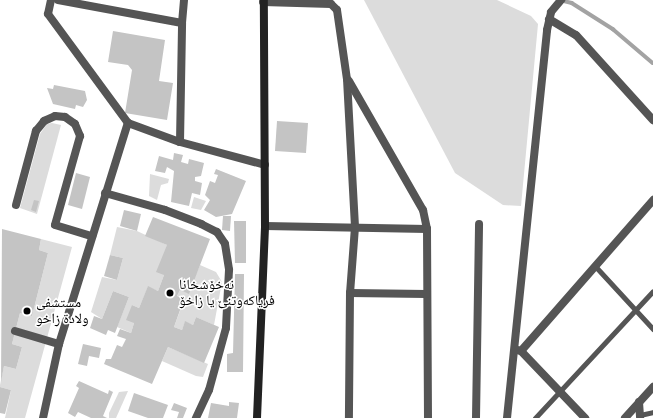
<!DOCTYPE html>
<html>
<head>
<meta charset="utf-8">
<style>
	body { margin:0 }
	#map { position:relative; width:653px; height:418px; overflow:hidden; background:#fff; font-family:Signika,"Noto Naskh Arabic",sans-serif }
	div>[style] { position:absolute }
	.green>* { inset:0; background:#dcdcdc }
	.stream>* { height:3.5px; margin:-1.75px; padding:0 1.75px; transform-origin:1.75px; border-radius:1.75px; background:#a3a3a3 }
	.building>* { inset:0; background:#c4c4c4 }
	.lane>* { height:5px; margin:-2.5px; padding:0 2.5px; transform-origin:2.5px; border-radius:2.5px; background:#555 }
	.street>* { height:8px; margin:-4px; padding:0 4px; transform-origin:4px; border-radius:4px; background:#555 }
	.secondary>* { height:8px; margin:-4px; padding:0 4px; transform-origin:4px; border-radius:4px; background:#222 }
	.dots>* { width:11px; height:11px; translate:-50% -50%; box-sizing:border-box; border:2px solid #fff; border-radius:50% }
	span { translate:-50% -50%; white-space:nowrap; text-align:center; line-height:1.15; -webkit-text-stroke:3px #fff; paint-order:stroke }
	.poi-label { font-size:14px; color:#000 }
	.left { translate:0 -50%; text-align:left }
</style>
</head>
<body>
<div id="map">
	<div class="green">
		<div style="clip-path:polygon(364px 0,497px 0,531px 16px,538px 24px,521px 206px,503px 205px,455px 173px)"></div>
		<div style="clip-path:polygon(52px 123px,61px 125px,37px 214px,20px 208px,40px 134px,47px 124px)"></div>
		<div style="clip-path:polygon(150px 174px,169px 179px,168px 183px,161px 185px,157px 200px,149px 196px)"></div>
		<div style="clip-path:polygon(194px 197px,206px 201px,201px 210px,191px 208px)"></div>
		<div style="clip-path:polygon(117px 227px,137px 231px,167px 245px,164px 275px,158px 291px,148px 287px,139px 308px,132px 305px,134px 323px,131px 333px,117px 327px,129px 297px,113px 291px,102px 319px,91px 312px,102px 277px,117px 280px,123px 258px,110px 255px)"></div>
		<div style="clip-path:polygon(41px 239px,72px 247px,25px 418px,5px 418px,11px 390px,0 387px,0 385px,4px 366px,16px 369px,22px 347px,12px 344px,20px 313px,32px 316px,48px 253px,39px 250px)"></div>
		<div style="clip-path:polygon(200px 265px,216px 272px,222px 282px,214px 325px,196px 317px,193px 325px,185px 322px,182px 330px,174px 327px,184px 300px,177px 296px,180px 290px,188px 293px)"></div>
		<div style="clip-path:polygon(168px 347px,208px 364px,203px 377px,196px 376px,162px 361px)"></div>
		<div style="clip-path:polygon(128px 391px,116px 418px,109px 418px,109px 413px,119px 392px)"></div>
	</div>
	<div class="stream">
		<div style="left:560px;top:0;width:12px;rotate:14deg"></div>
		<div style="left:572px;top:3px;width:49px;rotate:32.4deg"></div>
		<div style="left:613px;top:29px;width:52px;rotate:40.4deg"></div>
	</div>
	<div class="building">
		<div style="clip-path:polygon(113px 31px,165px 40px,159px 81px,173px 83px,167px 120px,125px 113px,132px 70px,128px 65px,108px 62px)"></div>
		<div style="clip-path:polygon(54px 85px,85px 91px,87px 100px,83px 107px,76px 105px,75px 109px,53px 104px,47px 88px,53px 89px)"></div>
		<div style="clip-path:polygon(277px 121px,308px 123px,306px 153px,275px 151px)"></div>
		<div style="clip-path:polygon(174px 153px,183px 155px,181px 162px,188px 164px,189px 159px,204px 163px,201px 176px,195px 177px,195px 181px,202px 183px,200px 195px,192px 193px,189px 206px,171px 202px,174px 171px,167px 167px,165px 173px,155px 171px,159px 156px,173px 160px)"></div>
		<div style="clip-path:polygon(216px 169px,246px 181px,232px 214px,216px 217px,204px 210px,210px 200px,205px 195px,210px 181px,215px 183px,218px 175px,214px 174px)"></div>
		<div style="clip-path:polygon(76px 173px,90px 177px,82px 209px,68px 205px)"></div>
		<div style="clip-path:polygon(34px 200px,39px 201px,36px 212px,31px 210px)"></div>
		<div style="clip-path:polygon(124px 210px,141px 214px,137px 231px,120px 226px)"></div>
		<div style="clip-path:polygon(223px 216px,231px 216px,230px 231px,222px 230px)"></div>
		<div style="clip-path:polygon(153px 217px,210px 239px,189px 294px,180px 290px,177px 296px,184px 299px,174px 327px,182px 330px,185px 321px,193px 325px,196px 317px,219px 327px,204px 363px,168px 347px,152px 384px,104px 364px,106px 359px,111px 359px,117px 345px,122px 347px,126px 339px,117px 336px,120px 329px,131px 333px,134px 323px,126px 320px,132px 305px,139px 308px,148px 286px,158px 291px,164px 275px,156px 272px,167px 245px,145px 236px)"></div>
		<div style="clip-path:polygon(234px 221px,246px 221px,246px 263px,235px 263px)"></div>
		<div style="clip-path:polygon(2px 229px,41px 239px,39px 250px,48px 253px,32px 316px,20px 313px,12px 344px,22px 347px,16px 369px,4px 366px,1px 382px)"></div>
		<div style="clip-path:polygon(110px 255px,123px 258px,117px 280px,104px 276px)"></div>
		<div style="clip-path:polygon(235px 274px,244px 274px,243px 372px,227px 372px,227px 354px,233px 353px)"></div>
		<div style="clip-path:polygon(113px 291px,129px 297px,115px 333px,108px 330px,106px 335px,90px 328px,94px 316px,102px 319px)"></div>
		<div style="clip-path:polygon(83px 344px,101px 348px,99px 358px,89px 356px,87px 366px,78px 364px)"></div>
		<div style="clip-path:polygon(79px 381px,108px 394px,109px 390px,113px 392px,103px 416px,107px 418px,91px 418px,78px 412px,75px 417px,68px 413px,79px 388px,76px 386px)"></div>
		<div style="clip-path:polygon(0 387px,11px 390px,5px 414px,0 413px)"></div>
		<div style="clip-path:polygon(134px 393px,168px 405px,163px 418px,148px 418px,128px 411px)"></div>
		<div style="clip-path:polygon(229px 402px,239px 403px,237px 418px,208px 418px,211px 403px,229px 406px)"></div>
		<div style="clip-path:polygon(174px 403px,187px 408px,183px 418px,177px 418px,179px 412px,171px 410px)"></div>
	</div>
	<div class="lane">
		<div style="left:595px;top:266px;width:86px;rotate:47.4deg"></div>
		<div style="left:640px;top:415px;width:13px;rotate:-13deg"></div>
		<div style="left:535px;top:418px;width:173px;rotate:-47.1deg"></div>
	</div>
	<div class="street">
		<div style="left:51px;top:0;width:14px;rotate:102deg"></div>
		<div style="left:48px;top:14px;width:135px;rotate:53.7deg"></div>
		<div style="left:128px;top:123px;width:55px;rotate:20.1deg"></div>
		<div style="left:180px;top:142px;width:88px;rotate:15.1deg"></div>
		<div style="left:58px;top:0;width:126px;rotate:10.5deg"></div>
		<div style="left:182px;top:23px;width:23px;rotate:-85deg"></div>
		<div style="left:263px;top:2px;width:68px;rotate:1.7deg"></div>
		<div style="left:331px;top:4px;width:8px;rotate:45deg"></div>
		<div style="left:337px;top:10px;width:70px;rotate:81.8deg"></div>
		<div style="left:347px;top:79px;width:148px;rotate:86.9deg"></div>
		<div style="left:355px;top:227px;width:66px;rotate:94.3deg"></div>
		<div style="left:350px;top:293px;width:125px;rotate:90.5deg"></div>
		<div style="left:549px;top:19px;width:31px;rotate:31deg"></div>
		<div style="left:576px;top:35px;width:115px;rotate:47.8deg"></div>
		<div style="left:349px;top:81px;width:149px;rotate:60.2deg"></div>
		<div style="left:423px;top:210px;width:19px;rotate:78deg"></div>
		<div style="left:427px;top:229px;width:189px;rotate:89.7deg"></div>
		<div style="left:180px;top:142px;width:119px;rotate:-89deg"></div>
		<div style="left:105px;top:193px;width:62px;rotate:15.8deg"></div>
		<div style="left:165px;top:210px;width:39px;rotate:21deg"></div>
		<div style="left:201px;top:224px;width:18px;rotate:27deg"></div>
		<div style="left:217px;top:232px;width:14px;rotate:56deg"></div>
		<div style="left:225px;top:244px;width:26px;rotate:81deg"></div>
		<div style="left:229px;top:270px;width:58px;rotate:93deg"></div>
		<div style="left:226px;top:328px;width:64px;rotate:105.3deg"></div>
		<div style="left:209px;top:390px;width:31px;rotate:115deg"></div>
		<div style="left:16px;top:205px;width:77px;rotate:-74.9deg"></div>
		<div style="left:36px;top:131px;width:13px;rotate:-51deg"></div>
		<div style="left:44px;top:121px;width:12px;rotate:-24deg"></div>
		<div style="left:55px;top:116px;width:10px;rotate:6deg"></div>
		<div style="left:65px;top:117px;width:12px;rotate:35deg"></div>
		<div style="left:75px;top:124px;width:13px;rotate:67deg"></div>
		<div style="left:80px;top:136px;width:92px;rotate:105.7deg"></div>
		<div style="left:55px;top:225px;width:39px;rotate:17deg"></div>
		<div style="left:265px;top:226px;width:162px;rotate:1.1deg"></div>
		<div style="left:350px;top:293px;width:76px;rotate:0.8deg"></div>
		<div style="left:15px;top:331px;width:46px;rotate:16.5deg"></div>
		<div style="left:517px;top:350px;width:4px;rotate:14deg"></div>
		<div style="left:521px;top:351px;width:93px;rotate:46.3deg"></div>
		<div style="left:521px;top:351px;width:201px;rotate:-48.8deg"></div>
		<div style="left:639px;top:402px;width:16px;rotate:86deg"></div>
		<div style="left:43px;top:418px;width:76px;rotate:-77.8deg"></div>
		<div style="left:59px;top:344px;width:232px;rotate:-72.7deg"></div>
		<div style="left:476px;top:418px;width:194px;rotate:-89.1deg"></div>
		<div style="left:507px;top:418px;width:390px;rotate:-84.1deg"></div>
		<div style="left:547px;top:30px;width:18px;rotate:-77deg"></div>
		<div style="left:551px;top:12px;width:16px;rotate:-50deg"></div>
		<div style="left:625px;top:418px;width:42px;rotate:-47.9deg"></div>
	</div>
	<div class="secondary">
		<div style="left:257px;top:418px;width:192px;rotate:-87.6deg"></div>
		<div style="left:265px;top:226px;width:226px;rotate:-90.3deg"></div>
	</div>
	<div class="dots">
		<div style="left:170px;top:293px;background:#000"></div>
		<div style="left:27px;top:311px;background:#000"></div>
	</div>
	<div class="poi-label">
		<span class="left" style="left:179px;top:293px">نه‌خۆشخانا<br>فرياكه‌وتنێ يا زاخۆ</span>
		<span class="left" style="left:36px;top:311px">مستشفى<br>ولادة زاخو</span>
	</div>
</div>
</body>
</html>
